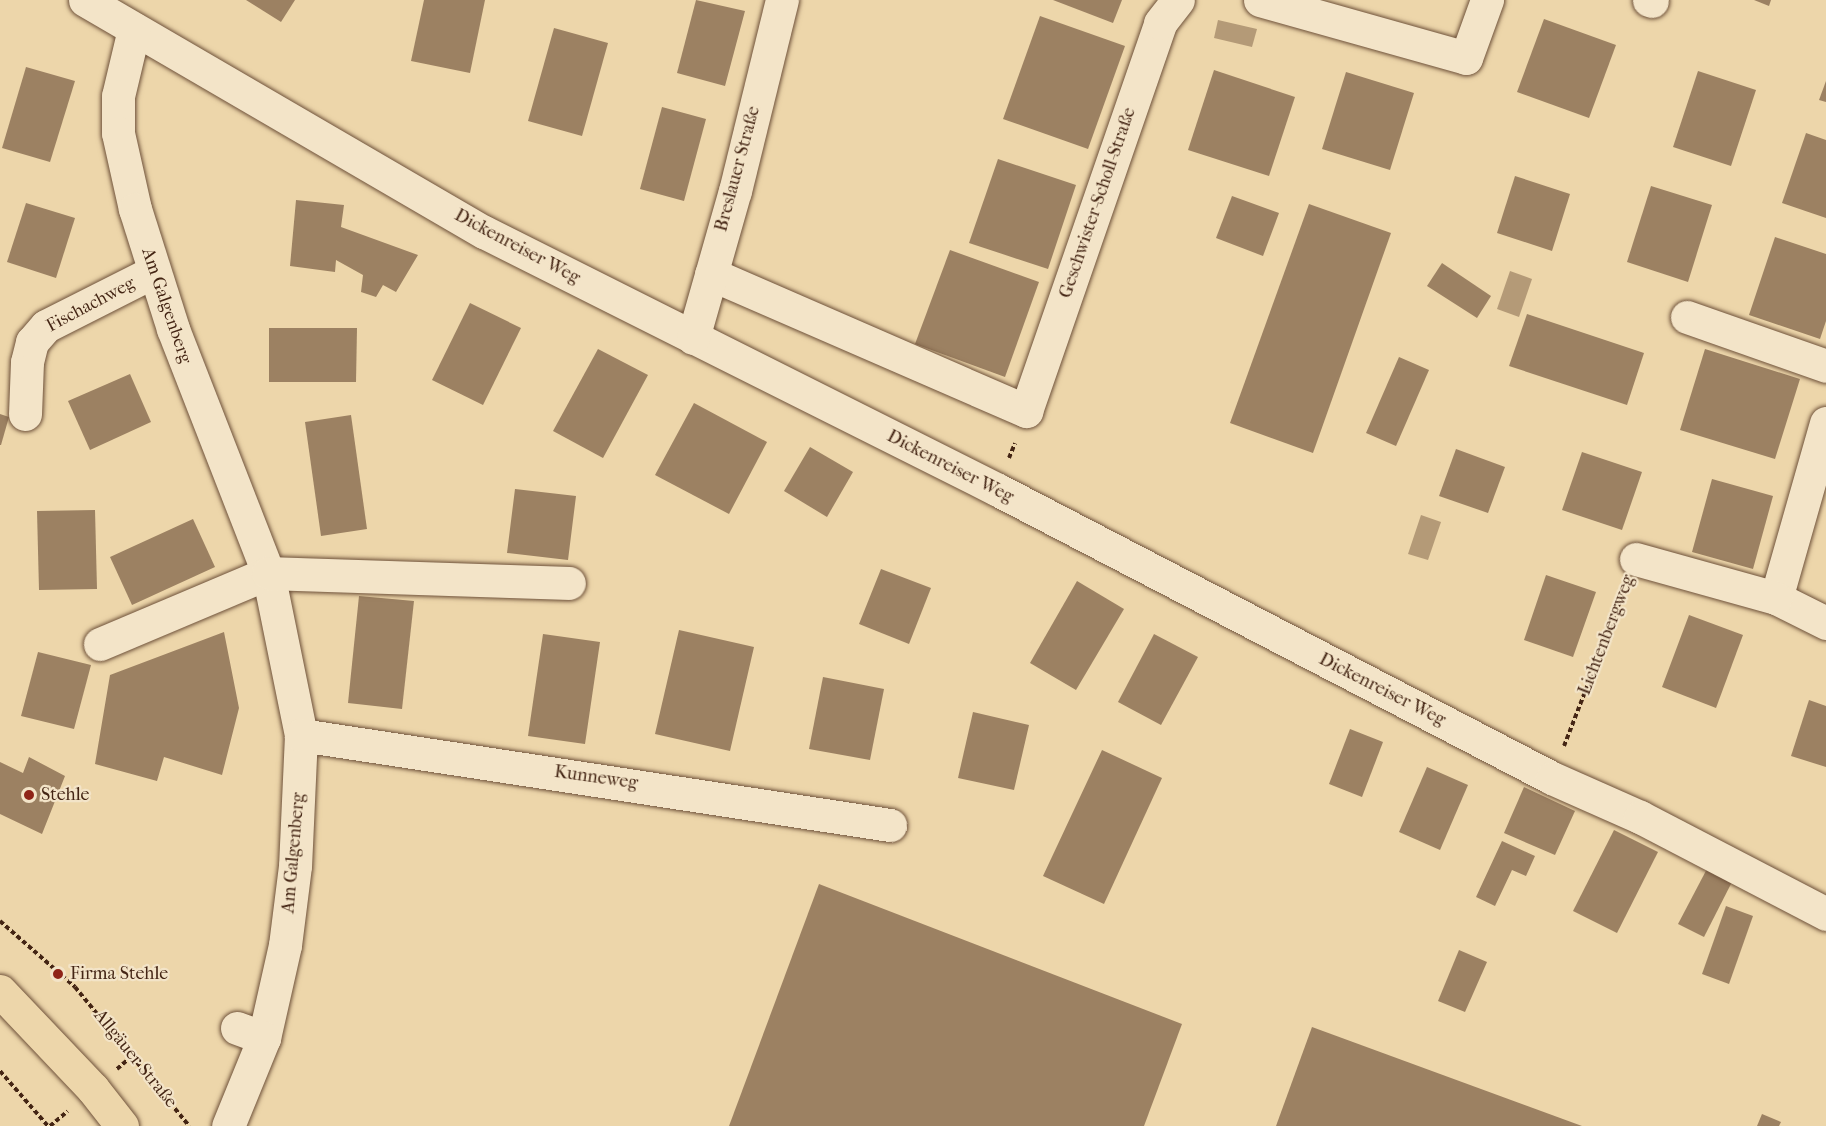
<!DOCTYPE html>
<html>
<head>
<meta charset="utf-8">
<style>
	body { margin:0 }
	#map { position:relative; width:1826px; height:1126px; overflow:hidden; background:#edd6aa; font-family:"IM FELL French Canon",serif }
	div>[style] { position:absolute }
	.water>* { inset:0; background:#b49a77 }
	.building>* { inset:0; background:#9c8162 }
	.path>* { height:4px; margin-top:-2px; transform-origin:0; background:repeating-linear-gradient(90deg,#442514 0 4.5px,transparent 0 7.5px) }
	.roads { filter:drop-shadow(0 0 2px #6e513a) drop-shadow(0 0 2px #6e513a) }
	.minor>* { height:33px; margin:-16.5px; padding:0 16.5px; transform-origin:16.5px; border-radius:16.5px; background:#f3e4c8 }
	.major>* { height:33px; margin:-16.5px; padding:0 16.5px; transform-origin:16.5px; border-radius:16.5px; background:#edd6aa }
	.dots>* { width:16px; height:16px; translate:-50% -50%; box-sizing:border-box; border:3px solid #f3e4c8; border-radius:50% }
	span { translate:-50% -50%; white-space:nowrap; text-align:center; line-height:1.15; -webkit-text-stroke:4.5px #f3e4c8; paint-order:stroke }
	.street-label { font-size:18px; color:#442514 }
	.poi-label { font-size:18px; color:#442514 }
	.left { translate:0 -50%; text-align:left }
</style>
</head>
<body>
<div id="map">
	<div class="water">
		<div style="clip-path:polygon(1218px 20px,1257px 29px,1252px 47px,1214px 38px)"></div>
		<div style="clip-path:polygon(1510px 271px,1532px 279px,1519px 317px,1497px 309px)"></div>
		<div style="clip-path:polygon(1421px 515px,1441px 522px,1428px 560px,1408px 554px)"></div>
	</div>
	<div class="building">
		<div style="clip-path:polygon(246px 0,295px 0,281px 22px)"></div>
		<div style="clip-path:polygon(424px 0,485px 0,470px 73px,411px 61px)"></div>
		<div style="clip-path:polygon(696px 0,745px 11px,725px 86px,677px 73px)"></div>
		<div style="clip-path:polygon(1053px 0,1122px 0,1113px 23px)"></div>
		<div style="clip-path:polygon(1754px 0,1771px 0,1769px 6px)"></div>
		<div style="clip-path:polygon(1040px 16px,1125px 46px,1088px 149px,1003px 119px)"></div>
		<div style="clip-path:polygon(1544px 19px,1616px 45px,1589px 118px,1517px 92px)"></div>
		<div style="clip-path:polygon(554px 28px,608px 43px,582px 136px,528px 121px)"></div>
		<div style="clip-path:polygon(26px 67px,75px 81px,50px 162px,2px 148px)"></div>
		<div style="clip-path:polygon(1214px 70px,1295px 97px,1269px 176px,1188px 150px)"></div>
		<div style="clip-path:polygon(1698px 71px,1756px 90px,1731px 166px,1673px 147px)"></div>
		<div style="clip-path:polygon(1346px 72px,1414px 93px,1390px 170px,1322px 149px)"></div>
		<div style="clip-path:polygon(1826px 81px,1826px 102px,1819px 100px)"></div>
		<div style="clip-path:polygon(662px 107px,706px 119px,684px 201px,640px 189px)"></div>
		<div style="clip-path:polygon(1806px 133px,1826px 140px,1826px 218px,1782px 203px)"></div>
		<div style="clip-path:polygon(998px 159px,1076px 185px,1048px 269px,969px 243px)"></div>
		<div style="clip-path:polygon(1515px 176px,1570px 194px,1552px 251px,1497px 233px)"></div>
		<div style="clip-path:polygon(1651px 186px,1712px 205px,1688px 282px,1627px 262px)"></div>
		<div style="clip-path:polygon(1232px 196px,1279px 213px,1263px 256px,1216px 238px)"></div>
		<div style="clip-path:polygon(296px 200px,344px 205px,341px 227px,418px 255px,396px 292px,383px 285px,376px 297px,361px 292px,363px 275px,336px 260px,335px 272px,290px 266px)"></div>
		<div style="clip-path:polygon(26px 203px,75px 218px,56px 278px,7px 262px)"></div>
		<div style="clip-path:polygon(1309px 204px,1391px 233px,1313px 453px,1230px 423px)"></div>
		<div style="clip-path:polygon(1775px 237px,1826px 254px,1826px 321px,1820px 339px,1749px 315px)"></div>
		<div style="clip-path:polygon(950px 250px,1039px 282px,1005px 377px,915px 344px)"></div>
		<div style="clip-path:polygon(1442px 263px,1491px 296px,1477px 318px,1427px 286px)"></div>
		<div style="clip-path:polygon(470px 303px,521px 328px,483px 405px,432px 380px)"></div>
		<div style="clip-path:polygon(1527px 314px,1644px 353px,1627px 405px,1509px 366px)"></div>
		<div style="clip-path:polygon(269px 328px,357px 328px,356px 382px,269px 382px)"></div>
		<div style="clip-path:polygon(598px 349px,648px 375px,603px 458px,553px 431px)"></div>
		<div style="clip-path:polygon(1705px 349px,1800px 379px,1775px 459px,1680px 430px)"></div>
		<div style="clip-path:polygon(1399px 357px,1429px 370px,1396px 446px,1366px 433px)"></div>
		<div style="clip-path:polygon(130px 374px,151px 422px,90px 450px,68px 401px)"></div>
		<div style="clip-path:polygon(694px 403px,767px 442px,729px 514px,655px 475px)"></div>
		<div style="clip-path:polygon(0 414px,9px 417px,1px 445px,0 445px)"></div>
		<div style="clip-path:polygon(351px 415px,367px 529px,321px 536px,305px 422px)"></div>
		<div style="clip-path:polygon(810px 447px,853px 472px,827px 517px,784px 491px)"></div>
		<div style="clip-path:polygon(1456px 449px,1505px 467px,1488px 513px,1439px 496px)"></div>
		<div style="clip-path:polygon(1582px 452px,1642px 472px,1622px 530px,1562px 510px)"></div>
		<div style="clip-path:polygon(1712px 479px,1773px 496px,1753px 569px,1692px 552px)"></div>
		<div style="clip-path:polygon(515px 489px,576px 496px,568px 560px,507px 553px)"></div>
		<div style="clip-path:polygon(95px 510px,97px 589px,39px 590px,37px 511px)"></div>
		<div style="clip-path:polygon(193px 519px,215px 567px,132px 605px,110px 557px)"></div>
		<div style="clip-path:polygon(881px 569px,931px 588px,909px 644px,859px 624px)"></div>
		<div style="clip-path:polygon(1546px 575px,1596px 592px,1573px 657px,1524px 640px)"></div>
		<div style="clip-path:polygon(1077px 581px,1124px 609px,1076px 690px,1030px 663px)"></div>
		<div style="clip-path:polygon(359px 596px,414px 601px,402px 709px,348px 703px)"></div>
		<div style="clip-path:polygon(1689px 615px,1743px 635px,1716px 708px,1662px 687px)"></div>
		<div style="clip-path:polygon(679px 630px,754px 647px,730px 751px,655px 734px)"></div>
		<div style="clip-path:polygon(224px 632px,239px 708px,222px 775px,164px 757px,157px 781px,95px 764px,110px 675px)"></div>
		<div style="clip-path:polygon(543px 634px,600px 642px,585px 744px,528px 736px)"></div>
		<div style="clip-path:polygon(1154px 634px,1198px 657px,1161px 725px,1118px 702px)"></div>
		<div style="clip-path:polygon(38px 652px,91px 665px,74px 729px,21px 716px)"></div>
		<div style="clip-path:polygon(823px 677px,884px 689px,870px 760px,809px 749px)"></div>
		<div style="clip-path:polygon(1809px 700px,1826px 706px,1826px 767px,1791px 756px)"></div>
		<div style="clip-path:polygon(973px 712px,1029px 725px,1014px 790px,958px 778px)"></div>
		<div style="clip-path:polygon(1350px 729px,1383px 742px,1362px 797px,1329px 784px)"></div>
		<div style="clip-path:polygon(1102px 750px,1162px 778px,1104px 904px,1043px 876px)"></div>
		<div style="clip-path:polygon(29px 757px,65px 776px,42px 834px,0 814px,0 762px,23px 773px)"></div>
		<div style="clip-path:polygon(1427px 767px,1468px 785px,1440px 850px,1399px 832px)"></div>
		<div style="clip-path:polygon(1524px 787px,1575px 811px,1555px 855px,1504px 833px)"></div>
		<div style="clip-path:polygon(1614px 830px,1658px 852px,1617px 933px,1573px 911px)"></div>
		<div style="clip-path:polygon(1502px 841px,1535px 856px,1526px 876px,1512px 870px,1495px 906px,1476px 897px)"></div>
		<div style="clip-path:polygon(1709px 865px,1734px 878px,1704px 937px,1678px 924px)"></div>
		<div style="clip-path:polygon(819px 884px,1182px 1024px,1144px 1126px,729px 1126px)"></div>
		<div style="clip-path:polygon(1726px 906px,1753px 916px,1729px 984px,1702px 974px)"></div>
		<div style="clip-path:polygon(1459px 950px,1487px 962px,1465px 1012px,1438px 1001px)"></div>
		<div style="clip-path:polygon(1312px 1027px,1582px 1126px,1276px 1126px)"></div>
		<div style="clip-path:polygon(1762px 1114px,1781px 1122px,1779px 1126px,1757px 1126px)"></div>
	</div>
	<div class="path">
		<div style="left:1009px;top:458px;width:16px;rotate:-68deg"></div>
		<div style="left:1564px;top:746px;width:166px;rotate:-68.8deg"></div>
		<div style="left:0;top:921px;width:100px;rotate:41.3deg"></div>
		<div style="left:75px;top:987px;width:180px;rotate:50.6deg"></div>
		<div style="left:117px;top:1069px;width:21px;rotate:-41deg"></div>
		<div style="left:0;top:1071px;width:73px;rotate:48.9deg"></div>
		<div style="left:50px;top:1126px;width:23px;rotate:-40deg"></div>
	</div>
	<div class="roads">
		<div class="minor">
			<div style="left:85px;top:0;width:462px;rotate:30.2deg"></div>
			<div style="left:484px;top:232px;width:575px;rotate:26.65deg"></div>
			<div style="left:998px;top:490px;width:624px;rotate:27.47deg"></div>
			<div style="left:1552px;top:778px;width:96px;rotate:23.9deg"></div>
			<div style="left:1640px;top:817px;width:210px;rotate:27.5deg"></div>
			<div style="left:1260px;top:0;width:214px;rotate:15.7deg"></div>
			<div style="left:1466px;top:58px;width:62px;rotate:-70.1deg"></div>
			<div style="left:1649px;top:0;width:3px;rotate:18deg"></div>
			<div style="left:134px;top:29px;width:69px;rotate:103.4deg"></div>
			<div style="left:118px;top:96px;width:37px;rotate:90deg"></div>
			<div style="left:118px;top:133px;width:78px;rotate:77.4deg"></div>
			<div style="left:135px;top:209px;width:126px;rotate:72.4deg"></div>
			<div style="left:173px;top:329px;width:262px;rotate:68.7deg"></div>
			<div style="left:268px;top:573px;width:165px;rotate:78.5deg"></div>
			<div style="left:301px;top:735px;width:131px;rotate:92.6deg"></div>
			<div style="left:295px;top:866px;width:80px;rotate:97.2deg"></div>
			<div style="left:285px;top:945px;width:95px;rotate:102.7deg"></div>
			<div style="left:264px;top:1038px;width:95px;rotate:112.2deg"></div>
			<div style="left:711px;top:274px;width:344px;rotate:23.5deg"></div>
			<div style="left:1026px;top:411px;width:410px;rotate:-70.9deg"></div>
			<div style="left:1160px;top:23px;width:29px;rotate:-52deg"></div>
			<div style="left:1687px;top:317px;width:147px;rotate:19.4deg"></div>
			<div style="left:693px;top:338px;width:153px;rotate:-74.1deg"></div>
			<div style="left:735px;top:191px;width:197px;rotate:-76.2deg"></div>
			<div style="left:25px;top:414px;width:52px;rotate:-87.8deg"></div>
			<div style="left:27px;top:362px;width:21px;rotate:-76deg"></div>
			<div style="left:32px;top:342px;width:21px;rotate:-49deg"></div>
			<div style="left:46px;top:326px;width:120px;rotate:-26.8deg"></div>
			<div style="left:1826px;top:423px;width:182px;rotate:105.9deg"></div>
			<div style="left:1776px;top:598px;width:56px;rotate:26.6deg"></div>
			<div style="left:1636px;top:559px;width:145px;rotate:15.6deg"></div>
			<div style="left:100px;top:644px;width:182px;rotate:-22.9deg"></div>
			<div style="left:268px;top:573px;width:301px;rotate:1.9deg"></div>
			<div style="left:301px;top:735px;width:596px;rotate:8.69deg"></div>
			<div style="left:237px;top:1028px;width:29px;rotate:20deg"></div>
		</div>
		<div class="major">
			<div style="left:0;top:991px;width:135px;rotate:46.5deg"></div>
			<div style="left:93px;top:1089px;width:47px;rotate:51.9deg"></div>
		</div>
	</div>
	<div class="dots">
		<div style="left:29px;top:795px;background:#8f2418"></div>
		<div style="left:58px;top:974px;background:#8f2418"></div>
	</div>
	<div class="street-label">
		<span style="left:738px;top:169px;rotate:-75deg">Breslauer Straße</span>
		<span style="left:1098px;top:203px;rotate:-71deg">Geschwister-Scholl-Straße</span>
		<span style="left:517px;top:247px;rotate:28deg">Dickenreiser Weg</span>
		<span style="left:91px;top:305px;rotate:-28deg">Fischachweg</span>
		<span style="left:166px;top:306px;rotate:71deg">Am Galgenberg</span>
		<span style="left:950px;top:467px;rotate:27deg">Dickenreiser Weg</span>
		<span style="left:1607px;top:635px;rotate:-69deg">Lichtenbergweg</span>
		<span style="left:1382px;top:690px;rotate:27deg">Dickenreiser Weg</span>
		<span style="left:596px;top:778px;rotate:8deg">Kunneweg</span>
		<span style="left:294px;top:853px;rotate:-85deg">Am Galgenberg</span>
		<span style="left:135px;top:1059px;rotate:51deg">Allgäuer Straße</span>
	</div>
	<div class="poi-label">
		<span class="left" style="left:41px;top:795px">Stehle</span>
		<span class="left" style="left:70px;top:974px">Firma Stehle</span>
	</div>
</div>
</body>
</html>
